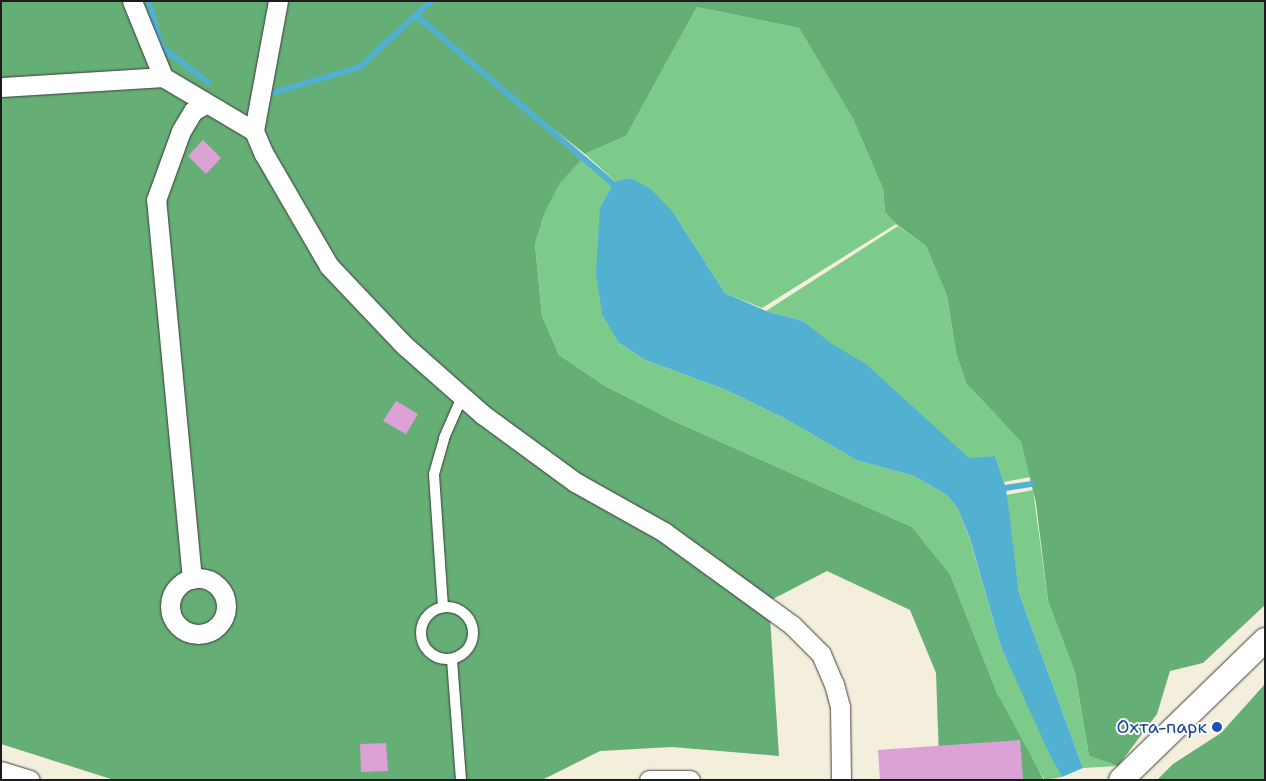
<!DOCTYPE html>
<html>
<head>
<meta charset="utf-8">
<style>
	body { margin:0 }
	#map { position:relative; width:1266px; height:781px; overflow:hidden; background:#f4efdc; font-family:"Shantell Sans",sans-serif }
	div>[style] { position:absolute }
	.green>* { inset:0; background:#7ccb8b }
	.forest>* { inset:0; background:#65af77 }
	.water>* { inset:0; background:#52b0d1 }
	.stream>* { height:5.5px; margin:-2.75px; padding:0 2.75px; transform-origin:2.75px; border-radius:2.75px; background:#52b0d1 }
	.building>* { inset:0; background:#dca2d5 }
	.roads { filter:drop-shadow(0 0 1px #3c3c39) drop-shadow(0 0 1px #3c3c39) }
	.service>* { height:10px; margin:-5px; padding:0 5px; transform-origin:5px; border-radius:5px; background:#fff }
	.service>.ring { margin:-5px; padding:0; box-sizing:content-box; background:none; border:10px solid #fff; border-radius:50% }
	.minor>* { height:19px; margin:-9.5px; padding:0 9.5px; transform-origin:9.5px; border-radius:9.5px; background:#fff }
	.minor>.ring { margin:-9.5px; padding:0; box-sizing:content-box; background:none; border:19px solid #fff; border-radius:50% }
	.tertiary>* { height:24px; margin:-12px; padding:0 12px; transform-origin:12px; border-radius:12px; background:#fff }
	.dots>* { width:14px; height:14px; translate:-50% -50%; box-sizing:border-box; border:2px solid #fff; border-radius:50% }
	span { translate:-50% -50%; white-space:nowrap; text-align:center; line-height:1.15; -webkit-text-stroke:4px #fff; paint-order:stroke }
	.transit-label { font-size:18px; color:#164399 }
	.right { translate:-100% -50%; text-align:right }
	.frame { position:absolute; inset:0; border:2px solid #1c1c1c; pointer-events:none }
</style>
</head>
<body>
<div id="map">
	<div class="green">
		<div style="clip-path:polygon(697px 7px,799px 28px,853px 119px,883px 189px,885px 212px,896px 224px,762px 308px,725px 293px,673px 212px,630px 178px,616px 182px,585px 154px,626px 136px)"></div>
		<div style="clip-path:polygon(582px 159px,613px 184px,600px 207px,600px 236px,619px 343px,645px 360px,724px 389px,786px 419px,856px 460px,914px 476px,947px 495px,958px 509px,970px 540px,1001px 647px,1062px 777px,1045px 780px,1020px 740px,997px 693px,950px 574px,912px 527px,676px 422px,605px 386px,559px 355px,542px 316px,535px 244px,545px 212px,560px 182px)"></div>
		<div style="clip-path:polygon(898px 226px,926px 246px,947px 296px,956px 353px,966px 383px,1021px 442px,1030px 477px,1004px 482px,995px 456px,969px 459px,803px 321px,766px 311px)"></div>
		<div style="clip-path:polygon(1033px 490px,1048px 601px,1075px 673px,1089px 756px,1118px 766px,1083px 768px,1019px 593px,1006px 495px)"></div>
	</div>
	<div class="forest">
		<div style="clip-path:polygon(1px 1px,1265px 1px,1265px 605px,1203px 663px,1170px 671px,1157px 714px,1118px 766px,1089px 756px,1075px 673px,1048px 601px,1036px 503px,1021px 442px,966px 383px,956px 353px,947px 296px,926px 246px,896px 224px,885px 212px,883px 189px,853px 119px,799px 28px,697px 7px,626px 136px,585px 154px,508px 93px,582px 159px,560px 183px,545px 212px,535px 244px,542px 316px,559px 355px,605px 386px,676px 422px,912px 527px,950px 574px,997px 693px,1044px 780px,985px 780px,939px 759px,936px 673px,910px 610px,827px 571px,769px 601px,779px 756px,672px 747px,600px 751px,542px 780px,114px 780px,1px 744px)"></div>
		<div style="clip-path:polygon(1265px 684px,1265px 780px,1157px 780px,1173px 764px,1221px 733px)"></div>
	</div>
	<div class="water">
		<div style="clip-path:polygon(630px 178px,651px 189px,673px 212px,725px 293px,766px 311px,803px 321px,832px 344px,866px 364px,969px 458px,995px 456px,1006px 488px,1019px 593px,1083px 768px,1062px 777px,1049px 753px,1001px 647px,970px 539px,958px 509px,947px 495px,914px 476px,856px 460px,786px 419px,724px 389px,645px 360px,619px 343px,602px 314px,596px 273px,600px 207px,614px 182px)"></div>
	</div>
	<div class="stream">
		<div style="left:149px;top:1px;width:48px;rotate:74.2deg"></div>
		<div style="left:162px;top:47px;width:59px;rotate:37.5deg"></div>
		<div style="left:417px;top:16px;width:263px;rotate:40.5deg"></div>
		<div style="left:263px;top:96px;width:101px;rotate:-16.6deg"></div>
		<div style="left:360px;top:67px;width:97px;rotate:-42.9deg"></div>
		<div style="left:1006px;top:488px;width:26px;rotate:-9deg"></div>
	</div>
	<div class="building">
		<div style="clip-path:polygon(203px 140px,221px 158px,206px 174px,188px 156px)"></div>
		<div style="clip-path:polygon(396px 401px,418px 414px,406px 434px,383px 421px)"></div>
		<div style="clip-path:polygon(1020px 740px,1023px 780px,880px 780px,878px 750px)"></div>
		<div style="clip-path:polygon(386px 743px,388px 771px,361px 772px,360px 744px)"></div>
	</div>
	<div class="roads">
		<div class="service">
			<div style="left:443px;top:607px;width:133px;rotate:-93.9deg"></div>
			<div style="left:434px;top:474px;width:37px;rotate:-74deg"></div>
			<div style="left:444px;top:438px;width:45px;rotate:-66.3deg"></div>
			<div class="ring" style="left:421px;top:607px;width:42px;height:42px"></div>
			<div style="left:452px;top:660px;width:120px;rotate:85.7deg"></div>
		</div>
		<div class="minor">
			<div style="left:132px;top:1px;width:82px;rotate:67.8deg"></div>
			<div style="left:163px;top:77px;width:106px;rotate:30.7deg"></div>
			<div style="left:278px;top:1px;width:132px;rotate:100.5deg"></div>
			<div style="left:254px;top:131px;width:25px;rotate:67deg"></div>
			<div style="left:264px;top:154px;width:129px;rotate:59.9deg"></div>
			<div style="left:329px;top:266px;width:110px;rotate:46.5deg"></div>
			<div style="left:405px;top:346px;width:103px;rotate:41.4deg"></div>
			<div style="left:482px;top:414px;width:115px;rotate:36.2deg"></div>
			<div style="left:575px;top:482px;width:102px;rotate:29.3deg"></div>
			<div style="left:664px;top:532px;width:158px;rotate:36deg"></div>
			<div style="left:792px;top:625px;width:41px;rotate:45deg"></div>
			<div style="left:821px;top:654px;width:33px;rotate:67deg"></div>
			<div style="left:834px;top:684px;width:24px;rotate:75deg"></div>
			<div style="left:840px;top:707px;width:73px;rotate:89.2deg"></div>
			<div style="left:1px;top:87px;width:162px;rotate:-3.5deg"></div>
			<div class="ring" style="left:170px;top:578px;width:37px;height:37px"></div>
			<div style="left:192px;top:579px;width:381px;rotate:-95.4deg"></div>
			<div style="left:156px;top:200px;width:73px;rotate:-70.1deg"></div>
			<div style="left:181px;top:131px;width:23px;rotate:-59deg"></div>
			<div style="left:193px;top:111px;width:14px;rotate:-30deg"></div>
			<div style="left:1px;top:771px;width:30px;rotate:17deg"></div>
			<div style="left:649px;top:780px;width:41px"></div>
		</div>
		<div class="tertiary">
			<div style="left:1121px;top:780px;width:201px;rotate:-44.2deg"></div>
		</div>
	</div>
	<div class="dots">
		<div style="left:1217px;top:727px;background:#1a4fb4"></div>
	</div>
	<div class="transit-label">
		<span class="right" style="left:1207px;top:727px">Охта-парк</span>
	</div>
	<div class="frame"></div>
</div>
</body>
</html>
